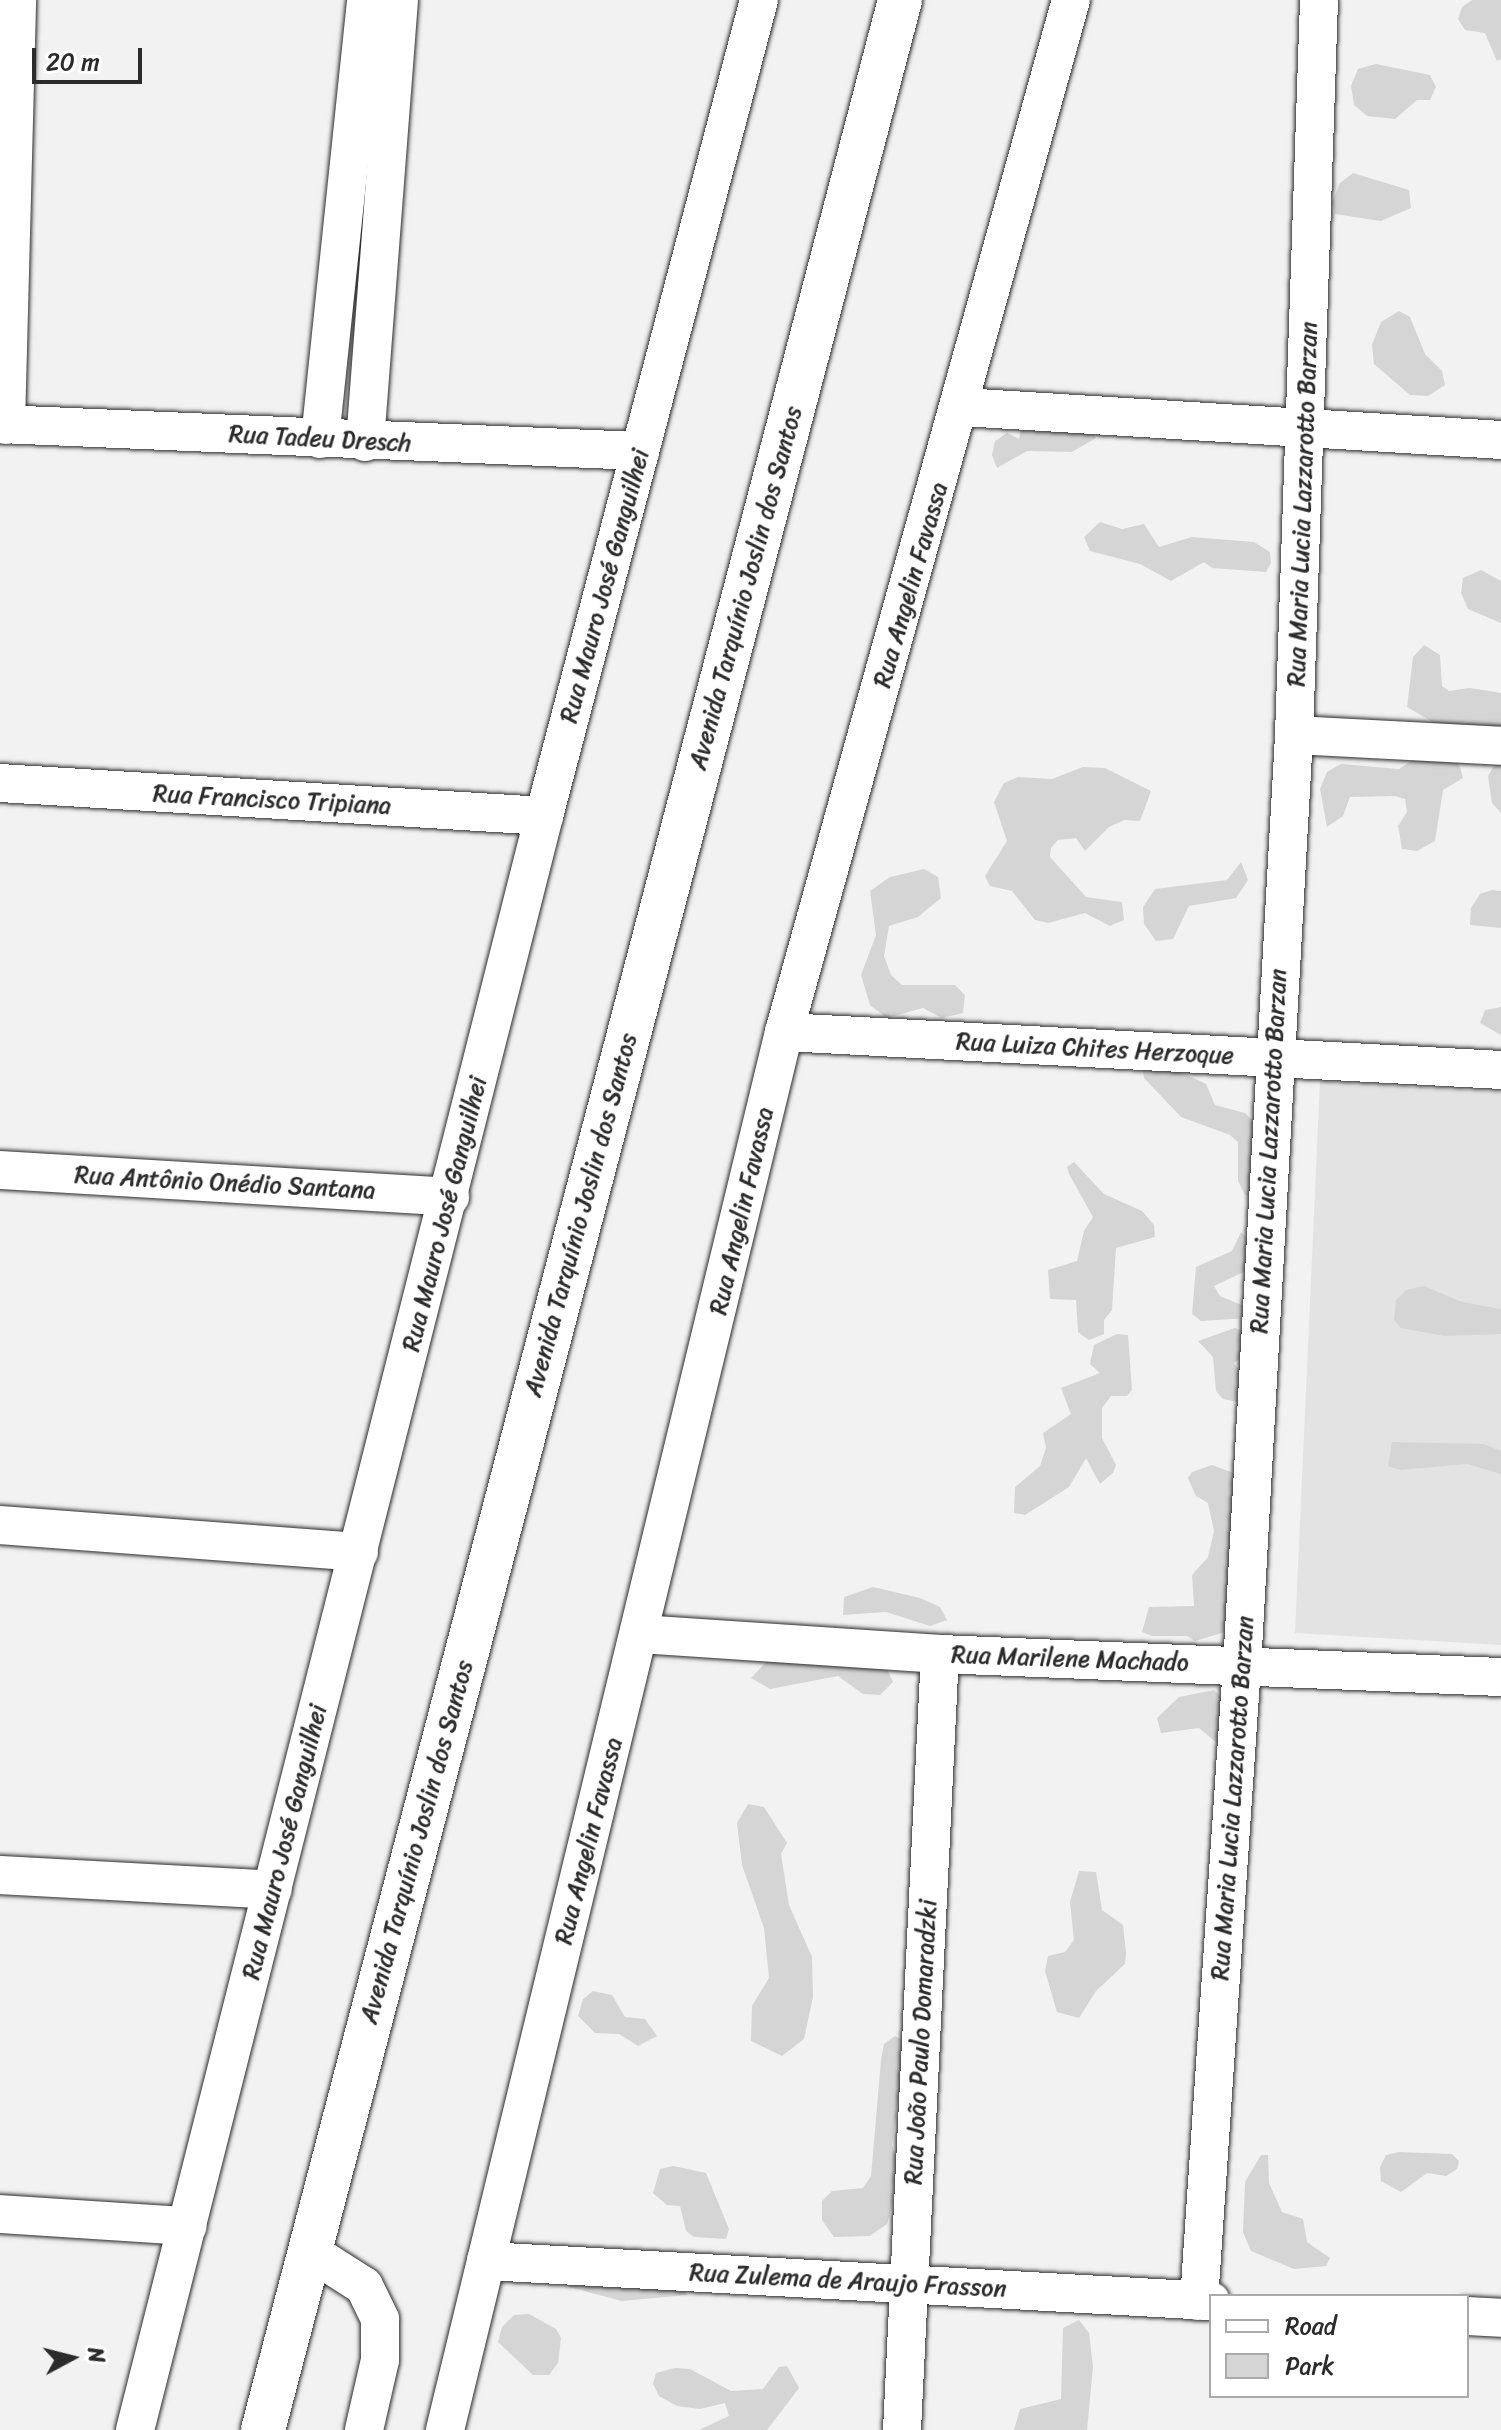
<!DOCTYPE html>
<html>
<head>
<meta charset="utf-8">
<style>
	body { margin:0 }
	#map { position:relative; width:1501px; height:2430px; overflow:hidden; background:#f2f2f2; font-family:Sriracha,sans-serif }
	div>[style] { position:absolute }
	.built>* { inset:0; background:#e3e3e3 }
	.green>* { inset:0; background:#d5d5d5 }
	.roads { filter:drop-shadow(0 0 2px #2b2b2b) drop-shadow(0 0 2px #2b2b2b) }
	.street>* { height:38px; margin:-19px; padding:0 19px; transform-origin:19px; border-radius:19px; background:#fff }
	.secondary>* { height:44px; margin:-22px; padding:0 22px; transform-origin:22px; border-radius:22px; background:#fff }
	span { translate:-50% -50%; white-space:nowrap; text-align:center; line-height:1.15; -webkit-text-stroke:6px #fff; paint-order:stroke }
	.street-label { font-size:24px; color:#2b2b2b }
	.legend { position:absolute; left:1209px; top:2294px; width:260px; height:104px; box-sizing:border-box; background:#fff; border:2px solid #aaa; margin:0; padding:10px 14px; list-style:none; font-size:24px; color:#2b2b2b }
	.legend li { display:flex; align-items:center; gap:16px; height:40px }
	.legend b { width:40px; border:2px solid #aaa }
	.north { position:absolute; left:32px; top:2318px; width:80px; height:80px; -webkit-text-stroke:6px #fff; paint-order:stroke; rotate:83deg; font-size:22px; font-weight:700; line-height:32px; text-align:center; color:#2b2b2b }
	.north::after { content:''; display:block; margin:auto; width:28px; height:36px; background:#2b2b2b; clip-path:polygon(50% 0,100% 100%,50% 72%,0 100%) }
	.scale { position:absolute; left:32px; top:48px; width:110px; height:36px; box-sizing:border-box; border:4px solid #2b2b2b; border-top:0; padding-left:10px; font-size:24px; line-height:28px; white-space:nowrap; color:#2b2b2b; -webkit-text-stroke:6px #fff; paint-order:stroke }
</style>
</head>
<body>
<div id="map">
	<div class="built">
		<div style="clip-path:polygon(1320px 1081px,1501px 1092px,1501px 1645px,1295px 1633px)"></div>
	</div>
	<div class="green">
		<div style="clip-path:polygon(1472px 0,1501px 0,1501px 59px,1497px 61px,1485px 33px,1465px 30px,1458px 19px,1462px 7px)"></div>
		<div style="clip-path:polygon(1376px 64px,1430px 75px,1436px 87px,1430px 100px,1417px 100px,1395px 119px,1367px 116px,1354px 105px,1351px 86px,1358px 69px)"></div>
		<div style="clip-path:polygon(1353px 173px,1409px 190px,1411px 208px,1381px 221px,1335px 214px,1332px 202px,1340px 183px)"></div>
		<div style="clip-path:polygon(1399px 311px,1410px 317px,1425px 354px,1442px 371px,1445px 385px,1428px 396px,1410px 395px,1374px 364px,1372px 345px,1381px 322px)"></div>
		<div style="clip-path:polygon(1022px 426px,1090px 428px,1096px 438px,1072px 452px,1027px 451px,997px 468px,992px 455px,995px 441px,1007px 433px,1019px 439px)"></div>
		<div style="clip-path:polygon(1100px 522px,1122px 529px,1144px 524px,1159px 547px,1192px 537px,1254px 542px,1270px 552px,1271px 563px,1266px 572px,1212px 568px,1204px 562px,1171px 581px,1140px 564px,1090px 551px,1084px 537px)"></div>
		<div style="clip-path:polygon(1481px 570px,1501px 581px,1501px 623px,1468px 609px,1461px 593px,1463px 578px)"></div>
		<div style="clip-path:polygon(1424px 645px,1440px 655px,1442px 686px,1449px 691px,1470px 688px,1501px 693px,1501px 727px,1446px 730px,1407px 707px,1413px 657px)"></div>
		<div style="clip-path:polygon(1427px 750px,1448px 755px,1459px 764px,1463px 778px,1443px 790px,1435px 841px,1417px 851px,1402px 849px,1398px 826px,1407px 812px,1405px 799px,1395px 796px,1350px 797px,1343px 816px,1327px 827px,1320px 789px,1327px 772px,1341px 764px,1399px 769px)"></div>
		<div style="clip-path:polygon(1501px 755px,1501px 813px,1492px 803px,1488px 776px)"></div>
		<div style="clip-path:polygon(1083px 767px,1105px 768px,1151px 791px,1140px 821px,1124px 820px,1109px 827px,1085px 851px,1076px 838px,1058px 840px,1051px 848px,1050px 857px,1086px 897px,1122px 902px,1124px 920px,1110px 926px,1085px 913px,1048px 923px,1035px 920px,1012px 891px,990px 886px,985px 876px,1007px 841px,994px 802px,1004px 783px,1018px 777px,1052px 779px)"></div>
		<div style="clip-path:polygon(1241px 862px,1248px 880px,1236px 898px,1189px 906px,1173px 939px,1156px 941px,1144px 924px,1143px 907px,1155px 889px,1227px 880px)"></div>
		<div style="clip-path:polygon(924px 869px,938px 877px,941px 898px,918px 917px,889px 926px,884px 956px,891px 975px,902px 985px,955px 985px,965px 995px,963px 1013px,942px 1018px,923px 1008px,887px 1018px,870px 1005px,861px 975px,876px 935px,870px 891px,890px 877px)"></div>
		<div style="clip-path:polygon(1492px 890px,1501px 891px,1501px 928px,1470px 925px,1471px 908px,1480px 894px)"></div>
		<div style="clip-path:polygon(1501px 1007px,1501px 1035px,1480px 1023px,1485px 1010px)"></div>
		<div style="clip-path:polygon(1169px 1066px,1206px 1084px,1215px 1105px,1245px 1113px,1260px 1128px,1255px 1195px,1245px 1195px,1238px 1181px,1238px 1142px,1230px 1135px,1181px 1117px,1144px 1078px,1142px 1067px)"></div>
		<div style="clip-path:polygon(1074px 1162px,1104px 1194px,1142px 1211px,1154px 1225px,1155px 1237px,1116px 1248px,1112px 1310px,1104px 1320px,1104px 1334px,1089px 1340px,1078px 1332px,1076px 1300px,1050px 1299px,1048px 1270px,1077px 1261px,1084px 1231px,1093px 1217px,1069px 1174px,1067px 1167px)"></div>
		<div style="clip-path:polygon(1241px 1232px,1251px 1242px,1248px 1270px,1214px 1286px,1220px 1296px,1251px 1309px,1249px 1318px,1201px 1321px,1192px 1314px,1196px 1267px,1232px 1251px)"></div>
		<div style="clip-path:polygon(1424px 1286px,1462px 1302px,1501px 1309px,1501px 1334px,1444px 1336px,1401px 1328px,1394px 1320px,1396px 1300px,1406px 1290px)"></div>
		<div style="clip-path:polygon(1235px 1328px,1246px 1332px,1244px 1356px,1234px 1363px,1245px 1379px,1238px 1402px,1223px 1399px,1216px 1391px,1213px 1357px,1198px 1341px)"></div>
		<div style="clip-path:polygon(1117px 1334px,1128px 1335px,1132px 1390px,1127px 1396px,1111px 1396px,1102px 1408px,1102px 1438px,1116px 1465px,1113px 1473px,1100px 1484px,1086px 1458px,1069px 1487px,1025px 1515px,1014px 1513px,1015px 1487px,1040px 1466px,1046px 1448px,1043px 1433px,1071px 1414px,1061px 1388px,1100px 1373px,1090px 1364px,1094px 1345px)"></div>
		<div style="clip-path:polygon(1392px 1442px,1484px 1444px,1501px 1451px,1501px 1474px,1467px 1464px,1400px 1470px,1388px 1466px)"></div>
		<div style="clip-path:polygon(1212px 1465px,1236px 1474px,1225px 1632px,1195px 1641px,1187px 1636px,1152px 1636px,1142px 1632px,1149px 1607px,1194px 1606px,1192px 1575px,1208px 1557px,1214px 1531px,1208px 1503px,1196px 1496px,1188px 1478px,1192px 1472px)"></div>
		<div style="clip-path:polygon(873px 1587px,920px 1598px,940px 1607px,947px 1620px,930px 1626px,886px 1612px,843px 1615px,844px 1597px)"></div>
		<div style="clip-path:polygon(768px 1660px,887px 1669px,893px 1682px,880px 1695px,863px 1694px,838px 1676px,770px 1689px,751px 1678px)"></div>
		<div style="clip-path:polygon(1214px 1690px,1223px 1699px,1228px 1741px,1217px 1743px,1199px 1728px,1161px 1733px,1157px 1718px,1179px 1697px)"></div>
		<div style="clip-path:polygon(748px 1804px,764px 1807px,787px 1843px,781px 1854px,789px 1905px,812px 1957px,813px 1997px,804px 2039px,782px 2056px,751px 2041px,752px 2006px,769px 1978px,764px 1928px,742px 1865px,737px 1823px)"></div>
		<div style="clip-path:polygon(1079px 1871px,1096px 1872px,1102px 1910px,1123px 1925px,1126px 1953px,1125px 1964px,1096px 1991px,1079px 2018px,1057px 2012px,1045px 1971px,1048px 1956px,1065px 1952px,1074px 1940px,1070px 1902px)"></div>
		<div style="clip-path:polygon(593px 1991px,612px 1995px,625px 2017px,645px 2019px,657px 2036px,638px 2046px,619px 2034px,595px 2033px,578px 2016px,583px 1999px)"></div>
		<div style="clip-path:polygon(895px 2036px,902px 2040px,904px 2056px,892px 2145px,897px 2160px,892px 2208px,887px 2224px,870px 2236px,834px 2237px,822px 2220px,822px 2201px,832px 2191px,863px 2188px,871px 2176px,881px 2060px,884px 2044px)"></div>
		<div style="clip-path:polygon(1399px 2152px,1452px 2154px,1459px 2161px,1457px 2169px,1446px 2176px,1427px 2173px,1401px 2192px,1381px 2181px,1380px 2167px,1386px 2155px)"></div>
		<div style="clip-path:polygon(1261px 2155px,1268px 2155px,1269px 2183px,1282px 2212px,1303px 2219px,1307px 2242px,1330px 2258px,1326px 2266px,1294px 2269px,1251px 2251px,1243px 2232px,1245px 2182px)"></div>
		<div style="clip-path:polygon(673px 2166px,706px 2173px,729px 2229px,726px 2239px,694px 2237px,686px 2231px,680px 2206px,667px 2205px,653px 2193px,660px 2169px)"></div>
		<div style="clip-path:polygon(569px 2275px,680px 2284px,687px 2295px,622px 2301px,569px 2287px)"></div>
		<div style="clip-path:polygon(529px 2314px,556px 2329px,561px 2338px,558px 2363px,549px 2375px,533px 2375px,498px 2342px,502px 2327px,514px 2315px)"></div>
		<div style="clip-path:polygon(1079px 2320px,1089px 2333px,1093px 2367px,1087px 2430px,1014px 2430px,1020px 2409px,1061px 2399px,1063px 2328px)"></div>
		<div style="clip-path:polygon(787px 2366px,799px 2388px,767px 2430px,699px 2430px,729px 2416px,725px 2403px,700px 2409px,677px 2406px,659px 2396px,653px 2384px,656px 2373px,675px 2368px,690px 2369px,731px 2391px,763px 2389px,779px 2367px)"></div>
	</div>
	<div class="roads">
		<div class="street">
			<div style="left:962px;top:407px;width:540px;rotate:3.5deg"></div>
			<div style="left:0;top:424px;width:641px;rotate:2.42deg"></div>
			<div style="left:6px;top:425px;width:425px;rotate:-88.5deg"></div>
			<div style="left:320px;top:439px;width:441px;rotate:-84deg"></div>
			<div style="left:365px;top:442px;width:443px;rotate:-85.6deg"></div>
			<div style="left:1294px;top:735px;width:207px;rotate:3deg"></div>
			<div style="left:0;top:783px;width:545px;rotate:3.47deg"></div>
			<div style="left:784px;top:1032px;width:718px;rotate:3.03deg"></div>
			<div style="left:0;top:1170px;width:451px;rotate:3.4deg"></div>
			<div style="left:0;top:1525px;width:360px;rotate:4.3deg"></div>
			<div style="left:640px;top:1634px;width:301px;rotate:3.8deg"></div>
			<div style="left:940px;top:1654px;width:561px;rotate:2.35deg"></div>
			<div style="left:0;top:1875px;width:273px;rotate:3.1deg"></div>
			<div style="left:0;top:2214px;width:188px;rotate:3.7deg"></div>
			<div style="left:309px;top:2251px;width:65px;rotate:32.5deg"></div>
			<div style="left:364px;top:2286px;width:37px;rotate:64deg"></div>
			<div style="left:380px;top:2319px;width:41px;rotate:90deg"></div>
			<div style="left:380px;top:2360px;width:72px;rotate:102.9deg"></div>
			<div style="left:486px;top:2261px;width:726px;rotate:3.16deg"></div>
			<div style="left:1199px;top:2301px;width:636px;rotate:-86.13deg"></div>
			<div style="left:1242px;top:1666px;width:932px;rotate:-86.8deg"></div>
			<div style="left:1294px;top:735px;width:735px;rotate:-88.05deg"></div>
			<div style="left:1467px;top:2316px;width:34px;rotate:3deg"></div>
			<div style="left:135px;top:2430px;width:1665px;rotate:-75.78deg"></div>
			<div style="left:544px;top:816px;width:844px;rotate:-75.24deg"></div>
			<div style="left:445px;top:2430px;width:1439px;rotate:-76.37deg"></div>
			<div style="left:784px;top:1032px;width:1071px;rotate:-74.46deg"></div>
			<div style="left:902px;top:2430px;width:777px;rotate:-87.2deg"></div>
		</div>
		<div class="secondary">
			<div style="left:263px;top:2430px;width:2512px;rotate:-75.31deg"></div>
		</div>
	</div>
	<div class="street-label">
		<span style="left:320px;top:439px;rotate:3deg">Rua Tadeu Dresch</span>
		<span style="left:1303px;top:504px;rotate:-88deg">Rua Maria Lucia Lazzarotto Barzan</span>
		<span style="left:911px;top:585px;rotate:-74deg">Rua Angelin Favassa</span>
		<span style="left:605px;top:586px;rotate:-75deg">Rua Mauro José Ganguilhei</span>
		<span style="left:746px;top:588px;rotate:-75deg">Avenida Tarquínio Joslin dos Santos</span>
		<span style="left:272px;top:800px;rotate:3deg">Rua Francisco Tripiana</span>
		<span style="left:1095px;top:1049px;rotate:3deg">Rua Luiza Chites Herzoque</span>
		<span style="left:1269px;top:1151px;rotate:-87deg">Rua Maria Lucia Lazzarotto Barzan</span>
		<span style="left:225px;top:1183px;rotate:3deg">Rua Antônio Onédio Santana</span>
		<span style="left:742px;top:1211px;rotate:-77deg">Rua Angelin Favassa</span>
		<span style="left:445px;top:1214px;rotate:-76deg">Rua Mauro José Ganguilhei</span>
		<span style="left:581px;top:1215px;rotate:-75deg">Avenida Tarquínio Joslin dos Santos</span>
		<span style="left:1070px;top:1659px;rotate:2deg">Rua Marilene Machado</span>
		<span style="left:1233px;top:1798px;rotate:-86deg">Rua Maria Lucia Lazzarotto Barzan</span>
		<span style="left:589px;top:1841px;rotate:-76deg">Rua Angelin Favassa</span>
		<span style="left:285px;top:1842px;rotate:-76deg">Rua Mauro José Ganguilhei</span>
		<span style="left:417px;top:1842px;rotate:-75deg">Avenida Tarquínio Joslin dos Santos</span>
		<span style="left:921px;top:2042px;rotate:-87deg">Rua João Paulo Domaradzki</span>
		<span style="left:848px;top:2281px;rotate:3deg">Rua Zulema de Araujo Frasson</span>
	</div>
	<ul class="legend">
	<li><b style="height:10px;background:#fff"></b>Road</li>
	<li><b style="height:22px;background:#d5d5d5"></b>Park</li>
	</ul>
	<div class="north">N</div>
	<div class="scale">20 m</div>
</div>
</body>
</html>
